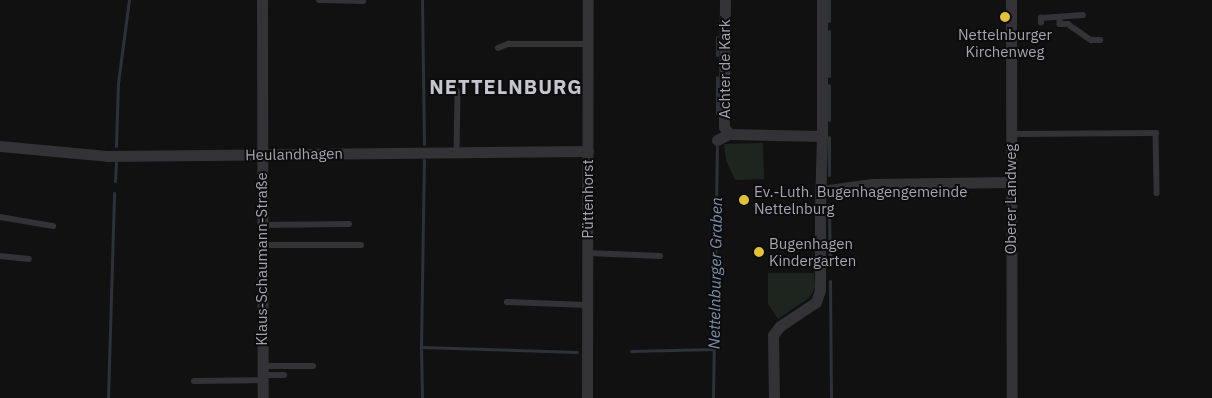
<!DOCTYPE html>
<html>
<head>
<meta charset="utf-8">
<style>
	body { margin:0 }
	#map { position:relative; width:1212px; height:398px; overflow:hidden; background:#111112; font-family:"IBM Plex Sans",sans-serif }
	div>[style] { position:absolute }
	.green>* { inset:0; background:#1e251f }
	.stream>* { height:3px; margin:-1.5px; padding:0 1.5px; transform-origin:1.5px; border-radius:1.5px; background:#2c323a }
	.lane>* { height:5.5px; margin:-2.75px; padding:0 2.75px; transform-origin:2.75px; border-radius:2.75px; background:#323237 }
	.street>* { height:11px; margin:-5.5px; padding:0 5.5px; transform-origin:5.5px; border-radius:5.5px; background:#323237 }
	.dots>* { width:14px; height:14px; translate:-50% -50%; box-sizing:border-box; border:2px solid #0c0c0d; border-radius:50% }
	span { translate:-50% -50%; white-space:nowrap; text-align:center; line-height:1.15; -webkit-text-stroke:4px #0c0c0d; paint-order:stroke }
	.poi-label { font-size:15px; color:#a3a6b2 }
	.left { translate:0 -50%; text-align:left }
	.street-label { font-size:15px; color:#a3a6b2 }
	.water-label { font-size:16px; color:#7d8faa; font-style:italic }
	.district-label { font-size:20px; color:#c4c5ce; font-weight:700; letter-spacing:1px }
</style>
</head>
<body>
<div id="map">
	<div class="green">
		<div style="clip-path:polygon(763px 143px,764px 179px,735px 180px,726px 160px,724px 144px)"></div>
		<div style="clip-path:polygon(768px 273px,814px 273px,815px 288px,809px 298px,778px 319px,768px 304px)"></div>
	</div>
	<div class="stream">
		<div style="left:422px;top:0;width:144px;rotate:89.2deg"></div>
		<div style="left:829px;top:0;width:21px;rotate:90deg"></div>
		<div style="left:829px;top:31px;width:45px;rotate:90deg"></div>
		<div style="left:717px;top:37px;width:18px;rotate:90deg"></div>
		<div style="left:717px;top:77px;width:36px;rotate:90deg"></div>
		<div style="left:829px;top:85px;width:35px;rotate:90deg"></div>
		<div style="left:829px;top:137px;width:38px;rotate:90deg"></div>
		<div style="left:116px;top:146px;width:63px;rotate:-88.2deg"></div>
		<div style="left:118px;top:83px;width:84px;rotate:-82.5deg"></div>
		<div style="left:115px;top:181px;width:19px;rotate:-87deg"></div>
		<div style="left:829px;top:213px;width:51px;rotate:88.9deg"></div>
		<div style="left:830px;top:281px;width:117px;rotate:89.5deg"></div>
		<div style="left:421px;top:347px;width:187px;rotate:-89.1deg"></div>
		<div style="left:631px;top:351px;width:83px;rotate:-1.4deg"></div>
		<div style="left:108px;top:398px;width:205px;rotate:-88.3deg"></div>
		<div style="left:422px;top:398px;width:51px;rotate:-91.1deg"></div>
		<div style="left:421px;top:347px;width:156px;rotate:1.8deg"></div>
		<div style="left:713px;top:398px;width:251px;rotate:-89.1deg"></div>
	</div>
	<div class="lane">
		<div style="left:319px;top:0;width:44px;rotate:1.3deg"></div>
		<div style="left:1060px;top:18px;width:6px;rotate:90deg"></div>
		<div style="left:1060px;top:24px;width:8px"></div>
		<div style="left:1068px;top:24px;width:28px;rotate:35deg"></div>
		<div style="left:1091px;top:40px;width:9px"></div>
		<div style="left:1041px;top:23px;width:5px;rotate:-90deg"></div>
		<div style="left:1041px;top:18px;width:42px;rotate:-4.1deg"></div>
		<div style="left:498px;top:48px;width:11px;rotate:-22deg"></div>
		<div style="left:508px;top:44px;width:80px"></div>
		<div style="left:449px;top:88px;width:5px"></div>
		<div style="left:454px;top:88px;width:6px;rotate:45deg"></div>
		<div style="left:458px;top:92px;width:61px;rotate:90.9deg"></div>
		<div style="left:1012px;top:134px;width:144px;rotate:-0.4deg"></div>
		<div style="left:1156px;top:133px;width:60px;rotate:89deg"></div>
		<div style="left:0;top:217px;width:54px;rotate:9.6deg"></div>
		<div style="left:262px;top:225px;width:87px;rotate:-0.7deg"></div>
		<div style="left:263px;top:245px;width:98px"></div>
		<div style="left:588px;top:253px;width:72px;rotate:2.4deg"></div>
		<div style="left:0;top:256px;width:29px;rotate:6deg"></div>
		<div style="left:507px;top:302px;width:80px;rotate:2.1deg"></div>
		<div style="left:263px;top:366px;width:50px"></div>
		<div style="left:263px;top:375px;width:21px"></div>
		<div style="left:194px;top:381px;width:69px;rotate:-0.8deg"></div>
	</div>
	<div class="street">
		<div style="left:262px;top:0;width:398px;rotate:89.9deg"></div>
		<div style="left:725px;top:0;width:127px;rotate:90.5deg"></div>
		<div style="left:724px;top:127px;width:9px;rotate:54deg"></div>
		<div style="left:729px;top:134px;width:93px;rotate:1.2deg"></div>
		<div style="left:822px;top:136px;width:73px;rotate:91.6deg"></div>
		<div style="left:820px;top:209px;width:81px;rotate:90deg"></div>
		<div style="left:820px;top:290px;width:13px;rotate:108deg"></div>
		<div style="left:816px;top:302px;width:43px;rotate:146.3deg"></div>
		<div style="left:780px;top:326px;width:11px;rotate:128deg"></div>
		<div style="left:773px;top:335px;width:63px;rotate:89.1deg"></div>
		<div style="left:822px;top:0;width:136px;rotate:90deg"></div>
		<div style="left:1011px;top:0;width:398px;rotate:89.9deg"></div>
		<div style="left:717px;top:140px;width:13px;rotate:-27deg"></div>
		<div style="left:0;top:146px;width:107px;rotate:5.3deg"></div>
		<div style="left:107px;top:156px;width:481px;rotate:-0.6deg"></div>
		<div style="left:822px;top:191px;width:50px;rotate:-8deg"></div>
		<div style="left:872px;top:184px;width:138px;rotate:-0.8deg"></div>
		<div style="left:587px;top:398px;width:398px;rotate:-89.9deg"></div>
	</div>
	<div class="dots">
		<div style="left:1005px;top:17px;background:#e1c03a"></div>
		<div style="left:744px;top:200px;background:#e1c03a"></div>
		<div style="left:759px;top:252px;background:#e1c03a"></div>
	</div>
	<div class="poi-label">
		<span style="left:1005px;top:43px">Nettelnburger<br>Kirchenweg</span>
		<span class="left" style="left:754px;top:200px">Ev.-Luth. Bugenhagengemeinde<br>Nettelnburg</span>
		<span class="left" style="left:769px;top:252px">Bugenhagen<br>Kindergarten</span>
	</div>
	<div class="street-label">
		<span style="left:725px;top:69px;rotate:-90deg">Achter de Kark</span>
		<span style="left:294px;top:154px;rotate:-1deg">Heulandhagen</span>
		<span style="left:588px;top:199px;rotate:-90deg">Püttenhorst</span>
		<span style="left:1011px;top:199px;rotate:-90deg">Oberer Landweg</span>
		<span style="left:262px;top:259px;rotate:-90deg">Klaus-Schaumann-Straße</span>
	</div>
	<div class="water-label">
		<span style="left:715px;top:273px;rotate:-89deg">Nettelnburger Graben</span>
	</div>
	<div class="district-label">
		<span style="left:506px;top:86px">NETTELNBURG</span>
	</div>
</div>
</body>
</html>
